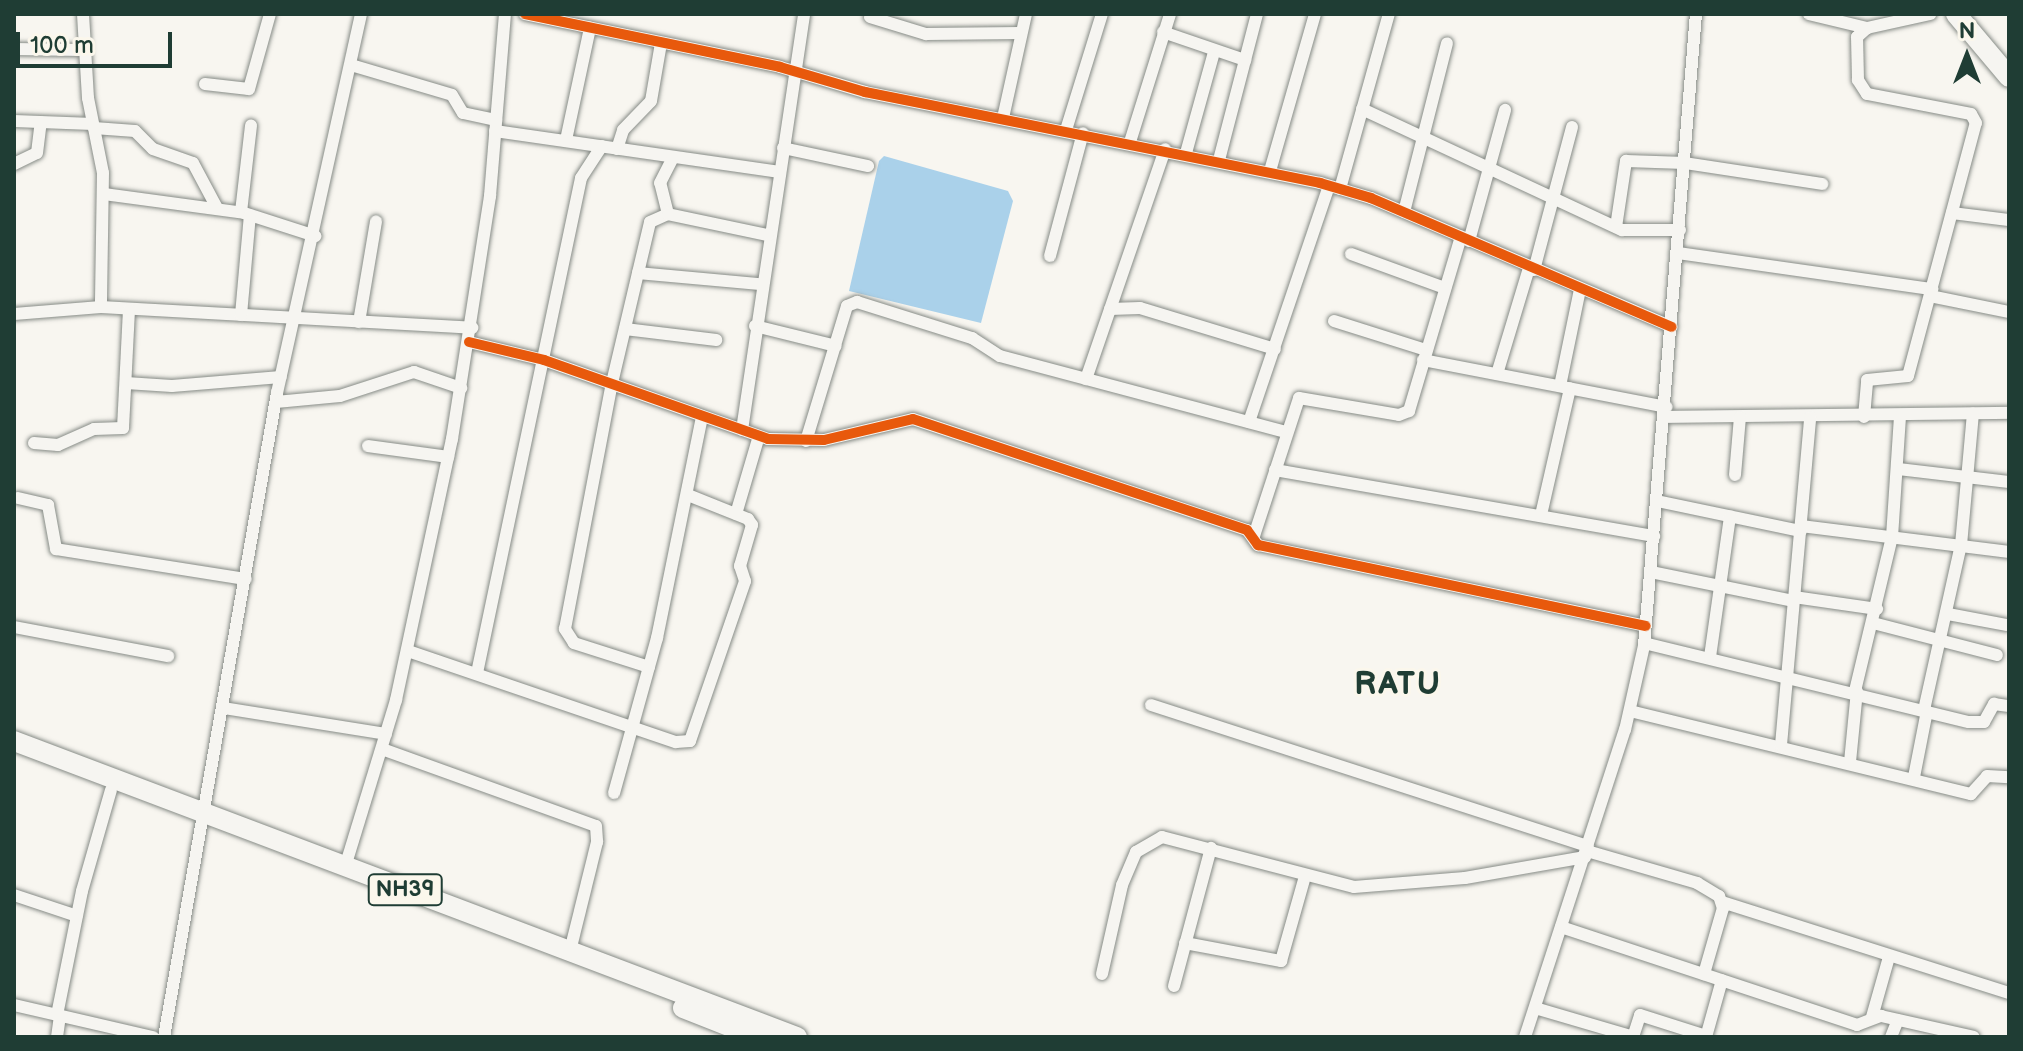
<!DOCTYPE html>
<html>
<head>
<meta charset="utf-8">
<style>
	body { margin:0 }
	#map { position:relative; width:2023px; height:1051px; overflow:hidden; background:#f8f6f0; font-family:"Balsamiq Sans",sans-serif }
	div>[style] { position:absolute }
	.water>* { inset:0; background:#aad1ea }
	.roads { filter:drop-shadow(0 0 2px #868b86) drop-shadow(0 0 2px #868b86) }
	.minor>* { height:12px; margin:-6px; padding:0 6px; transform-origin:6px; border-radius:6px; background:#f6f5f1 }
	.primary>* { height:20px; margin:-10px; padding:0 10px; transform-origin:10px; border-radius:10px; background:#f6f5f1 }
	.trunk>* { height:20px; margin:-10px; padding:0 10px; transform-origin:10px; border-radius:10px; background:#f6f5f1 }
	.cycleway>* { height:10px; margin:-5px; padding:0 5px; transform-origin:5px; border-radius:5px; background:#e8590c }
	span { translate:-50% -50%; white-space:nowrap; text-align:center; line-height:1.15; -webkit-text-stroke:6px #fbf7ec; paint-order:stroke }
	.shield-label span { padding:2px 6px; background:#fbf7ec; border:2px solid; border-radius:6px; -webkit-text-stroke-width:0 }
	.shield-label { font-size:22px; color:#1f3d34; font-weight:700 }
	.district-label { font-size:32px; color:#1f3d34; font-weight:700; letter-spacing:2px }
	.frame { position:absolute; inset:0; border:16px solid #1f3d34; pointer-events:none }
	.north { position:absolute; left:1927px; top:16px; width:80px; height:80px; -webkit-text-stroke:6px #fbf7ec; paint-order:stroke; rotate:0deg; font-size:22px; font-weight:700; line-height:32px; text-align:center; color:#1f3d34 }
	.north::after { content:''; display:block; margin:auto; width:28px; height:36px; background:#1f3d34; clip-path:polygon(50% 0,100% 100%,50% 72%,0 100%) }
	.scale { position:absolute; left:16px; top:32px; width:156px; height:36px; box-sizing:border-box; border:4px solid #1f3d34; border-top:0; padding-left:10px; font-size:24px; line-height:28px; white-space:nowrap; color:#1f3d34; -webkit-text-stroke:6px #fbf7ec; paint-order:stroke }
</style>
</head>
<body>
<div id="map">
	<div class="water">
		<div style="clip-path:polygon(884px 156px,1008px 191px,1013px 201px,981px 323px,849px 291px,879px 161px)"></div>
	</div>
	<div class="roads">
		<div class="minor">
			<div style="left:83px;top:14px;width:84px;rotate:86.6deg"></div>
			<div style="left:88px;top:98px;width:76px;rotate:78.7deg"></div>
			<div style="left:103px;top:173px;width:134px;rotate:90.9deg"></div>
			<div style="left:101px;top:307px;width:372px;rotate:3.2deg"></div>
			<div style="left:525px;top:14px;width:260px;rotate:11.7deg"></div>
			<div style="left:780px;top:67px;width:89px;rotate:16.4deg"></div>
			<div style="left:865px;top:92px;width:464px;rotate:11.3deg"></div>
			<div style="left:1320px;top:183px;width:53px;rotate:16.4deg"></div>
			<div style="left:1371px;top:198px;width:327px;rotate:23.2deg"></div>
			<div style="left:1809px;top:14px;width:60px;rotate:13.6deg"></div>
			<div style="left:870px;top:17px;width:59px;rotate:16.9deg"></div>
			<div style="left:926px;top:34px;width:94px;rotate:-0.6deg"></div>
			<div style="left:1163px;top:32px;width:87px;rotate:18.9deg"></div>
			<div style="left:14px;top:49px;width:69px;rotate:0.8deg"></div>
			<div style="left:351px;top:65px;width:105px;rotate:16.5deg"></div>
			<div style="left:452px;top:95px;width:21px;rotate:59deg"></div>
			<div style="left:463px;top:113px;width:34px;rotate:12deg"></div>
			<div style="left:205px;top:84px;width:44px;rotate:6.5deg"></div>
			<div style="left:249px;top:89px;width:78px;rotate:-74.4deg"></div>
			<div style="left:1362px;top:109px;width:287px;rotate:25deg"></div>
			<div style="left:1622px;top:230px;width:58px"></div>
			<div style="left:1003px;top:118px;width:107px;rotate:-77.5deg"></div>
			<div style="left:14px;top:121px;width:79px;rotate:2.2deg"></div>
			<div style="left:94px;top:128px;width:41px;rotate:4.2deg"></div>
			<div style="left:135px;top:131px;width:25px;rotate:45deg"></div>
			<div style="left:153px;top:149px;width:42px;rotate:19.3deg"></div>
			<div style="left:193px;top:163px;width:51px;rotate:61.9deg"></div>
			<div style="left:1066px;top:130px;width:121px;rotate:-72.8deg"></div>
			<div style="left:495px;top:131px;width:286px;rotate:8.2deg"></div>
			<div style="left:566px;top:140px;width:115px;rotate:-77.9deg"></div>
			<div style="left:1130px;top:142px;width:134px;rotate:-72.6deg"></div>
			<div style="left:783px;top:148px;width:87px;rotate:12deg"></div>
			<div style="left:617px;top:149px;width:20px;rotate:-72deg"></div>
			<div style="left:623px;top:130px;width:40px;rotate:-46deg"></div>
			<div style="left:651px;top:101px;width:59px;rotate:-80.2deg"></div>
			<div style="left:1186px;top:153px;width:105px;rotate:-74.5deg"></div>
			<div style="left:1219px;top:160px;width:151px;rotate:-75.4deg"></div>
			<div style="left:14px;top:164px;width:25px;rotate:-26deg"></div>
			<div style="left:37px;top:153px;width:31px;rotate:-83deg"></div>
			<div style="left:1270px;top:171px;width:163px;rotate:-74deg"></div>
			<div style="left:1340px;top:189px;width:182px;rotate:-74.4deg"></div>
			<div style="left:104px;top:194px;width:141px;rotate:7.7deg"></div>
			<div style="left:244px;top:213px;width:75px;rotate:17.9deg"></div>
			<div style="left:241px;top:212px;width:87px;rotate:-83.4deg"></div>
			<div style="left:1404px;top:212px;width:174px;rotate:-75.7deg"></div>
			<div style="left:1952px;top:213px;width:57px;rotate:7deg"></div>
			<div style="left:668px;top:214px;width:32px;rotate:-104deg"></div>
			<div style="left:660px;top:183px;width:27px;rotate:-63deg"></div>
			<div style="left:1616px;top:227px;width:67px;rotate:-81.4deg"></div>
			<div style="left:1626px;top:161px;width:59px;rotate:1.9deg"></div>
			<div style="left:1685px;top:163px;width:139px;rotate:8.7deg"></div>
			<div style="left:1469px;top:241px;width:136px;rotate:-74.6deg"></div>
			<div style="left:1678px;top:253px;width:257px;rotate:8.1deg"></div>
			<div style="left:1351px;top:254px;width:100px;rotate:19.9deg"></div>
			<div style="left:1050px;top:256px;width:127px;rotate:-75deg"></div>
			<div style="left:1534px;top:270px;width:148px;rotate:-75.1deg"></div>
			<div style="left:638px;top:273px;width:122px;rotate:5.2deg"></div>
			<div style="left:1930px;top:296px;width:81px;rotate:11.4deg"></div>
			<div style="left:1110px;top:309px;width:30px;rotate:-2deg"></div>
			<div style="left:1140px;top:308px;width:141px;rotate:16.9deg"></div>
			<div style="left:14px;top:314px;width:87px;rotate:-4.6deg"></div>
			<div style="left:241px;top:315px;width:100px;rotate:-84.9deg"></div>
			<div style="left:1334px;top:321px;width:96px;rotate:17.5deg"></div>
			<div style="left:359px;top:322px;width:102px;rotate:-80.4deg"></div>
			<div style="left:755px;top:326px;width:83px;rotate:13.9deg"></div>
			<div style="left:625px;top:329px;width:92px;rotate:6.9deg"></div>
			<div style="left:469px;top:342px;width:77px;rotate:13.5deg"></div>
			<div style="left:544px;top:360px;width:238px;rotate:19.4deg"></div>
			<div style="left:768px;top:439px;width:56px;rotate:1deg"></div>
			<div style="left:824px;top:440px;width:91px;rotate:-13.3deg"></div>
			<div style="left:913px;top:419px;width:352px;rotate:18.4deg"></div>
			<div style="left:1247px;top:530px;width:19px;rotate:54deg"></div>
			<div style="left:1258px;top:545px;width:396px;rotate:11.8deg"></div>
			<div style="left:1423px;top:360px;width:248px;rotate:10.9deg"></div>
			<div style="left:1497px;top:374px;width:111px;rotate:-73.2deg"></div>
			<div style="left:1086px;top:379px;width:243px;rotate:-71deg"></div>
			<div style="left:126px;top:383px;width:46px;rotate:3.7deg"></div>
			<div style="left:172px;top:386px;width:109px;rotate:-4.7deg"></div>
			<div style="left:1560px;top:386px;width:99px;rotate:-78.3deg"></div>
			<div style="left:276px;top:402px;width:64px;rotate:-5.4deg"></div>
			<div style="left:340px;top:396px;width:78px;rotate:-18deg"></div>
			<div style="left:414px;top:372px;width:50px;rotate:18.8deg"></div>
			<div style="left:1665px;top:417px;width:344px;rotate:-0.7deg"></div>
			<div style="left:1864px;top:417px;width:37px;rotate:-85deg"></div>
			<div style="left:1867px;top:380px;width:41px;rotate:-5.6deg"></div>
			<div style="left:1908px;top:376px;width:262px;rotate:-75deg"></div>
			<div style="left:1976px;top:123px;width:10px;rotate:-119deg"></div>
			<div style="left:1971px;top:114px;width:106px;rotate:-169.1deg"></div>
			<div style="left:1867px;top:94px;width:17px;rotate:-123deg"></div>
			<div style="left:1858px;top:80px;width:43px;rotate:-91.3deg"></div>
			<div style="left:1857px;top:37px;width:13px;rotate:-42deg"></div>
			<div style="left:1867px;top:28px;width:65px;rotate:-12.5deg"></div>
			<div style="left:1249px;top:422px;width:249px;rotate:-71.3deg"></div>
			<div style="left:742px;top:430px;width:421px;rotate:-81.5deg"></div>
			<div style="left:806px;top:441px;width:141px;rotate:-73.1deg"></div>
			<div style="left:847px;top:306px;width:11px;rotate:-22deg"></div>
			<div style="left:857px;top:302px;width:121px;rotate:17.4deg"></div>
			<div style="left:972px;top:338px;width:33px;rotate:33deg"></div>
			<div style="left:1000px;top:356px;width:296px;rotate:14.9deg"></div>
			<div style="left:34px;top:443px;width:24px;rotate:5deg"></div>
			<div style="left:58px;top:445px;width:39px;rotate:-24deg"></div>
			<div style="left:94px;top:429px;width:29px;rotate:-2deg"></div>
			<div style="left:123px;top:428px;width:119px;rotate:-87.1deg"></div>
			<div style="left:368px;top:446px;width:81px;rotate:7.8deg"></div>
			<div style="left:1898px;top:469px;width:112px;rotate:6.7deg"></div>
			<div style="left:1275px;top:470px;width:385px;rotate:9.9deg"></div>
			<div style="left:1735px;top:475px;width:58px;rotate:-85.1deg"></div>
			<div style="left:18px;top:498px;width:31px;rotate:13deg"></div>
			<div style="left:48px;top:505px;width:45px;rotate:79.7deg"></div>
			<div style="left:56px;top:549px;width:192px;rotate:9deg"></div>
			<div style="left:1657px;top:501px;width:147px;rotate:11.8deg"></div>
			<div style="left:736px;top:514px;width:81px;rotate:-73.6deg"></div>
			<div style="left:1541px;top:515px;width:130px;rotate:-77.1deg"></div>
			<div style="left:1801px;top:526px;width:210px;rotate:7.1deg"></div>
			<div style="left:1254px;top:536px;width:145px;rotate:-71.9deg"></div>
			<div style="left:1299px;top:398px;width:101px;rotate:9.6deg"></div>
			<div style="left:1399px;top:415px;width:11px;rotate:-22deg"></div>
			<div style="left:1409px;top:411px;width:182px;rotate:-73.4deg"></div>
			<div style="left:1651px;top:572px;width:146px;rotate:11.5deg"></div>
			<div style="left:1794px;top:597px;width:84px;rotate:8.2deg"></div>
			<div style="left:1948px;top:614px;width:59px;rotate:10.7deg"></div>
			<div style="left:1873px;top:623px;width:128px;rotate:14.5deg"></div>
			<div style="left:14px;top:627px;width:157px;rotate:10.7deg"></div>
			<div style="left:1644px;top:643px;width:334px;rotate:13.7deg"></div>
			<div style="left:1969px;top:722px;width:15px"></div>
			<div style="left:1984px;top:722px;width:21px;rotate:-61deg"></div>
			<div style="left:1994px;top:704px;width:15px;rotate:8deg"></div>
			<div style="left:408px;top:651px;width:283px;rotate:18.8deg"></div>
			<div style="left:676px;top:742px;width:14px;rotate:-4deg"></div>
			<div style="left:690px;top:741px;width:169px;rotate:-71deg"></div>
			<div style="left:745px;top:581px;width:16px;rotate:-108deg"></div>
			<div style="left:740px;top:566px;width:43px;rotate:-73.7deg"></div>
			<div style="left:752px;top:525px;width:7px;rotate:-124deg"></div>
			<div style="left:748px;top:519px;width:65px;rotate:-158.2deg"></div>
			<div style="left:1710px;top:657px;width:142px;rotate:-81.9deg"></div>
			<div style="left:649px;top:667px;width:79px;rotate:-162.3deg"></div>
			<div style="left:574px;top:643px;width:17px;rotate:-123deg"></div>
			<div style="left:565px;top:629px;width:250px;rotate:-79.2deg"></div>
			<div style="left:612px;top:383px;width:165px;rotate:-76.7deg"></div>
			<div style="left:650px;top:222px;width:20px;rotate:-24deg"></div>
			<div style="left:668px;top:214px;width:102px;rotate:11.9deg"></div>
			<div style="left:477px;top:673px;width:506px;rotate:-78.13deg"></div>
			<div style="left:581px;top:178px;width:38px;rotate:-57deg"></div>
			<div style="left:1855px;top:691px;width:158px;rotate:-76.5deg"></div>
			<div style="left:1892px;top:537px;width:121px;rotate:-86.2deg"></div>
			<div style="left:1151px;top:705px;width:459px;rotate:17.9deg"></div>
			<div style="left:224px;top:708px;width:164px;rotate:9.1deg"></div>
			<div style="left:1924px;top:710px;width:169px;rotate:-77.4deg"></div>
			<div style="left:1961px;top:545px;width:132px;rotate:-84.8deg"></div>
			<div style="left:1630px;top:711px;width:351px;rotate:13.7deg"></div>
			<div style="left:1971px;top:794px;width:24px;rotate:-48deg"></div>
			<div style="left:1987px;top:776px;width:22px;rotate:3deg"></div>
			<div style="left:1781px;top:745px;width:329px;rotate:-84.9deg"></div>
			<div style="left:382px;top:749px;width:227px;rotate:19.8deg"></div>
			<div style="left:596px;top:826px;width:16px;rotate:86deg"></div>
			<div style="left:597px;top:842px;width:112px;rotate:103.9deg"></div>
			<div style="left:1850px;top:762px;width:71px;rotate:-84.4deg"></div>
			<div style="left:1914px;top:777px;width:67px;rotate:-78.9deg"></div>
			<div style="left:614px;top:793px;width:161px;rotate:-74.5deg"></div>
			<div style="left:657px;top:638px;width:226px;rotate:-78.5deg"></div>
			<div style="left:1587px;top:851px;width:115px;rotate:16.2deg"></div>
			<div style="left:1697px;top:883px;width:26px;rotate:31deg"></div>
			<div style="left:1719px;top:896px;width:13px;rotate:72deg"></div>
			<div style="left:1723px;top:908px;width:69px;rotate:106.1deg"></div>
			<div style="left:345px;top:867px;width:175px;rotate:-73deg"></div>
			<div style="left:396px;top:700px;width:267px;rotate:-77.9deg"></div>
			<div style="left:452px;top:439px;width:246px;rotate:-81.1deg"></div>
			<div style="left:490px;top:196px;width:183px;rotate:-85.3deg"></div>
			<div style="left:14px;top:895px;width:66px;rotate:18.4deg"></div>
			<div style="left:1722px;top:902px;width:301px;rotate:17.6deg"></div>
			<div style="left:1561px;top:927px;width:312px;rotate:18.3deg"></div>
			<div style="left:1857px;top:1025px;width:26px;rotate:-21deg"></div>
			<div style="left:1881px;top:1016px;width:95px;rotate:12.7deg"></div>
			<div style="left:1185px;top:943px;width:98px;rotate:10.6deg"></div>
			<div style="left:1281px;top:961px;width:88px;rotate:-74.2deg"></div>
			<div style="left:1102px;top:974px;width:91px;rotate:-77.3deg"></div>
			<div style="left:1122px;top:885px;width:36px;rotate:-67deg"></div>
			<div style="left:1136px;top:852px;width:30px;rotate:-30deg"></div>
			<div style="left:1162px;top:837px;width:198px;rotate:14.6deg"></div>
			<div style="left:1354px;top:887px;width:111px;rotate:-4.6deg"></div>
			<div style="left:1465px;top:878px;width:122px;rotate:-9.9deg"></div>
			<div style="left:1174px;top:986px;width:143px;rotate:-75deg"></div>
			<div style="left:14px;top:1005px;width:143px;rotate:13deg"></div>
			<div style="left:1535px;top:1008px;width:103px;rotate:16.3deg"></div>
			<div style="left:57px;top:1015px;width:126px;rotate:-78.6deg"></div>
			<div style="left:82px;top:891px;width:105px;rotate:-74deg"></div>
			<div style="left:1872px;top:1017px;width:62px;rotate:-74.2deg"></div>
			<div style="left:57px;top:1037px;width:22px;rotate:-82deg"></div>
			<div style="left:164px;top:1037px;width:654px;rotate:-80.05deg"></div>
			<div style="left:277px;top:393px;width:388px;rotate:-77.5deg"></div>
			<div style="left:1525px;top:1037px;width:323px;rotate:-72deg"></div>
			<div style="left:1625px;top:730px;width:86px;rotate:-77.3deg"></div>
			<div style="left:1644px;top:646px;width:634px;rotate:-85.3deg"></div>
			<div style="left:1633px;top:1037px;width:23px;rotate:-72deg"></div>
			<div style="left:1640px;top:1015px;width:66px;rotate:17.6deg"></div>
			<div style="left:1706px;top:1037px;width:59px;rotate:-74.3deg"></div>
			<div style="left:1891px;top:1037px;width:18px;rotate:-68deg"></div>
		</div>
		<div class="primary">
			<div style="left:1956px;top:14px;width:82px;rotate:49.9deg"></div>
		</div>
		<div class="trunk">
			<div style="left:14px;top:741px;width:837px;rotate:20.71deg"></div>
			<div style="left:683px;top:1008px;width:79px;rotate:21.4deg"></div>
		</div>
	</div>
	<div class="cycleway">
		<div style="left:525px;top:14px;width:260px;rotate:11.7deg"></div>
		<div style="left:780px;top:67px;width:89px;rotate:16.4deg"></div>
		<div style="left:865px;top:92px;width:464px;rotate:11.3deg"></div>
		<div style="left:1320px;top:183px;width:53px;rotate:16.4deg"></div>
		<div style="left:1371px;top:198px;width:327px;rotate:23.2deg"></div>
		<div style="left:469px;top:342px;width:77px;rotate:13.5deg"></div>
		<div style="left:544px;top:360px;width:238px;rotate:19.4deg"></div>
		<div style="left:768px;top:439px;width:56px;rotate:1deg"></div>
		<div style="left:824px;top:440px;width:91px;rotate:-13.3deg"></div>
		<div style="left:913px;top:419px;width:352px;rotate:18.4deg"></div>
		<div style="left:1247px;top:530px;width:19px;rotate:54deg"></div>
		<div style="left:1258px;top:545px;width:396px;rotate:11.8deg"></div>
	</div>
	<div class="shield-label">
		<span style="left:405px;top:890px">NH39</span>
	</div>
	<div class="district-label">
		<span style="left:1398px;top:685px">RATU</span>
	</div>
	<div class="frame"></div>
	<div class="north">N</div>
	<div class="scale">100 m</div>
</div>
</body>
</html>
